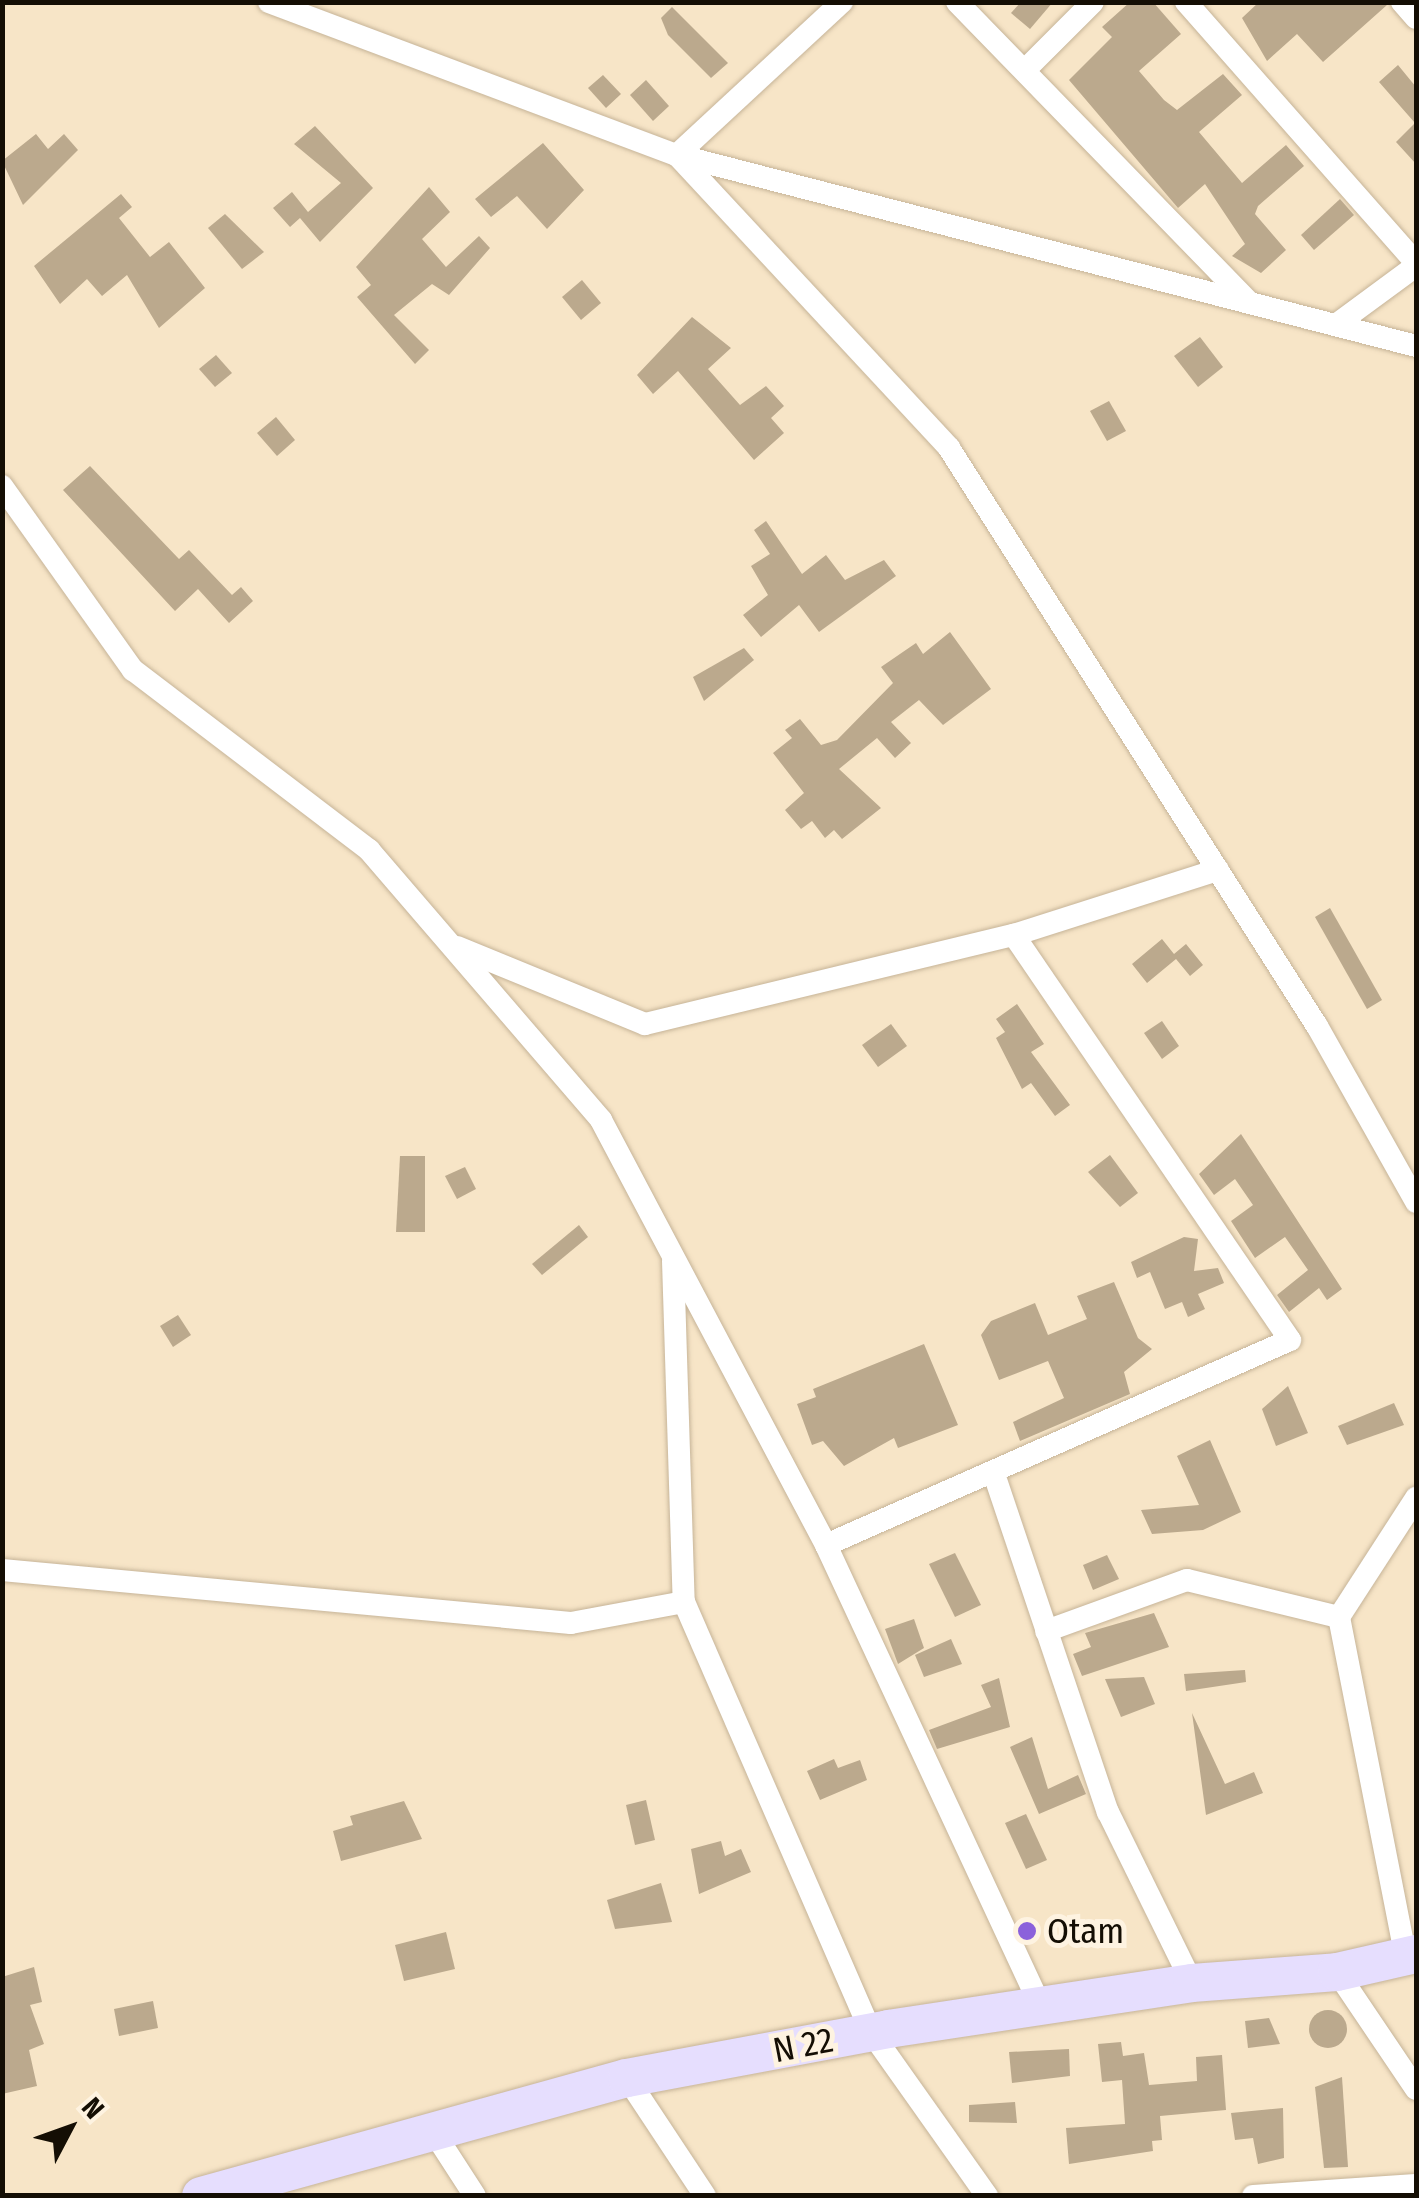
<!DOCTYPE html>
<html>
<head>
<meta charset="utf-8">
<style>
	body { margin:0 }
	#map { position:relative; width:1419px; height:2198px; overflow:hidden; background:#f7e5c7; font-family:"Fira Sans Condensed",sans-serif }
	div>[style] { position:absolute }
	.building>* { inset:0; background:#bba98d }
	.round { border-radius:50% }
	.roads { filter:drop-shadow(0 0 2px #c6b498) drop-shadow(0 0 2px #c6b498) }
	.minor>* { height:22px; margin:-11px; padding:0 11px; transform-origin:11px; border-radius:11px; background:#fff }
	.primary>* { height:38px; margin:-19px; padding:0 19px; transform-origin:19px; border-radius:19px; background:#e6defe }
	.dots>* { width:28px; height:28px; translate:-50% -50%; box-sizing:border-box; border:5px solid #fef3e1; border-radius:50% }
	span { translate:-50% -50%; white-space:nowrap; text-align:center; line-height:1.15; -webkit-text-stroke:10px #fef3e1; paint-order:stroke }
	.poi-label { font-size:35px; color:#140e04 }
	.left { translate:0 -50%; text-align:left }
	.street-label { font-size:35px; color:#140e04 }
	.frame { position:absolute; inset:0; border:5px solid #140e04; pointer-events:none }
	.north { position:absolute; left:20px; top:2078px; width:100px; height:100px; -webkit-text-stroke:8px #fef3e1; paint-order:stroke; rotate:49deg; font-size:28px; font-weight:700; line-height:40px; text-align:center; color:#140e04 }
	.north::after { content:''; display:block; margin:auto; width:35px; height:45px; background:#140e04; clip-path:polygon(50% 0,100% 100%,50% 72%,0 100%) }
</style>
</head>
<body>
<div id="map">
	<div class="building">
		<div style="clip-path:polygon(1021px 2px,1053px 2px,1030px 29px,1011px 13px)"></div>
		<div style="clip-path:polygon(1130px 2px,1153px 2px,1181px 34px,1139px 71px,1164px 100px,1177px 110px,1223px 74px,1242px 95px,1199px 132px,1242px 183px,1286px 145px,1304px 166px,1258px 206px,1255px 214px,1286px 250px,1261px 273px,1232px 256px,1245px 244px,1205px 184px,1178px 208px,1069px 80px,1112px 37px,1102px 27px)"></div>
		<div style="clip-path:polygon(1259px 2px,1387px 2px,1387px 5px,1323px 62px,1297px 34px,1267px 61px,1242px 18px)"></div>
		<div style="clip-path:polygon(672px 7px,728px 63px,711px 78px,668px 35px,661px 18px)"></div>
		<div style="clip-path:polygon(1398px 65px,1416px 87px,1416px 164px,1396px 142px,1415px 123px,1379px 82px)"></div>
		<div style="clip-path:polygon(603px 75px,621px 94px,606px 108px,588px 88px)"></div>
		<div style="clip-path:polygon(646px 80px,669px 106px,653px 121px,630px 95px)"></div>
		<div style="clip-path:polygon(315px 126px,373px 188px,320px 242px,300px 218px,290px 227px,273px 208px,292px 192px,308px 212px,341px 183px,294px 144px)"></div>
		<div style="clip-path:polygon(36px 134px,48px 149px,64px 134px,78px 150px,23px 205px,2px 161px)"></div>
		<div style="clip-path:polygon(543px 143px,584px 190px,547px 229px,517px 196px,491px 217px,475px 199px)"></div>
		<div style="clip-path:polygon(429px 187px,450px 212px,422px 239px,446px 267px,479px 236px,490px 248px,449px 295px,432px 284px,394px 315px,429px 350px,415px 364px,357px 297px,371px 285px,356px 267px)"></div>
		<div style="clip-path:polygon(121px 194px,132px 207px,119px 218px,150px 257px,169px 242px,205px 288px,159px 328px,127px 275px,102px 296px,87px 279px,60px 304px,34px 266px)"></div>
		<div style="clip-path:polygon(1340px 199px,1354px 215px,1314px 250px,1301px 235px)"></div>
		<div style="clip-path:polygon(225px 214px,264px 252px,242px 269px,208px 228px)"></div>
		<div style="clip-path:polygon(582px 280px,601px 303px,581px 320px,562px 297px)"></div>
		<div style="clip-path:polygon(692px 317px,731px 348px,708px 369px,740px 405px,766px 386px,784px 406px,771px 418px,784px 433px,754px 460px,678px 371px,653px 394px,637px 375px)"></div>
		<div style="clip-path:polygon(1200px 337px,1223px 367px,1198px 387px,1174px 356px)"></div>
		<div style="clip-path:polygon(216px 355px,232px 373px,215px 387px,199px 369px)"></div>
		<div style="clip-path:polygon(1109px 401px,1126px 431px,1107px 441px,1090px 411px)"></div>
		<div style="clip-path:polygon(276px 417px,295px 440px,277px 456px,257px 433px)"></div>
		<div style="clip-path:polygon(90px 466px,179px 559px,189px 550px,232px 595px,241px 587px,253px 601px,229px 623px,198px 589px,175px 611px,63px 490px)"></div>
		<div style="clip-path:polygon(766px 521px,802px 574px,826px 555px,845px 580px,884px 560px,896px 576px,819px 632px,799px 605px,761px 637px,743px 615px,768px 595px,751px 566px,770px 554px,754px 530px)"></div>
		<div style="clip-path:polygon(950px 632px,991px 689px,943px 725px,919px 700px,891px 722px,911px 743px,895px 758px,877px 738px,839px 769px,881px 808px,842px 839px,834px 830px,825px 838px,812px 821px,801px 829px,785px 810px,804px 793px,773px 753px,792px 738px,785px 730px,800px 719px,821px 745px,837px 740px,893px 683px,881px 667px,916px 643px,923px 654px)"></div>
		<div style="clip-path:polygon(744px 648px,754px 660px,704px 701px,693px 677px)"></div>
		<div style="clip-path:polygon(1330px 908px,1382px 1000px,1367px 1009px,1315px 917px)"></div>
		<div style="clip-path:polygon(1162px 939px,1174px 954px,1186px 944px,1203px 965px,1190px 976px,1176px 959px,1147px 983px,1132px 964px)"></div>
		<div style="clip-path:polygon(1017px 1004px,1044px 1044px,1031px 1052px,1070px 1105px,1055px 1116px,1031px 1083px,1022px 1089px,996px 1038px,1005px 1032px,996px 1019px)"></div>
		<div style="clip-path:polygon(1162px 1021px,1179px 1046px,1162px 1059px,1144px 1033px)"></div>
		<div style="clip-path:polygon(891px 1024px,907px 1046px,878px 1067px,862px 1045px)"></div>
		<div style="clip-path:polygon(1241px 1134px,1342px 1289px,1327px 1300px,1319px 1288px,1289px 1312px,1277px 1295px,1308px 1270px,1285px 1237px,1255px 1258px,1231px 1221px,1253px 1205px,1235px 1179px,1214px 1195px,1199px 1174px)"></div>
		<div style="clip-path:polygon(1110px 1155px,1138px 1193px,1120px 1207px,1088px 1172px)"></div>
		<div style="clip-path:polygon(400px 1156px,425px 1156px,425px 1232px,396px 1232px)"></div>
		<div style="clip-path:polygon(465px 1167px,476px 1189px,457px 1199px,445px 1176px)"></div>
		<div style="clip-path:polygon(579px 1225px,588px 1237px,542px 1275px,532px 1264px)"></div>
		<div style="clip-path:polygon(1184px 1237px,1198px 1239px,1194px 1271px,1218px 1268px,1224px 1283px,1198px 1294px,1205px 1309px,1188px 1317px,1182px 1302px,1165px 1309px,1150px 1272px,1137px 1278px,1131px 1262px)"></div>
		<div style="clip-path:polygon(1114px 1282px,1138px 1338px,1152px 1349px,1124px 1372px,1130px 1394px,1020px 1441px,1013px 1422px,1064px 1398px,1048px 1361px,999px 1380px,981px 1335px,991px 1321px,1035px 1303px,1048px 1335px,1087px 1319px,1077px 1296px)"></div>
		<div style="clip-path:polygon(178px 1315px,191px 1335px,173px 1347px,160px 1326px)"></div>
		<div style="clip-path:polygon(924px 1344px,958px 1425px,898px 1448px,894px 1438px,844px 1466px,823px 1441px,812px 1445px,797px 1404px,816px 1397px,813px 1389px)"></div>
		<div style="clip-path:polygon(1288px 1386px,1308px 1433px,1276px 1446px,1262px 1409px)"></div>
		<div style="clip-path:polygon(1394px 1403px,1404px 1425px,1347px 1445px,1338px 1426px)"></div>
		<div style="clip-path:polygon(1210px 1440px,1241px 1512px,1203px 1530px,1152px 1534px,1141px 1510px,1199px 1505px,1177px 1456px)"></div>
		<div style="clip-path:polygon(955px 1553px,981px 1605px,955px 1617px,929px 1564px)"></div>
		<div style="clip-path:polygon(1107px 1555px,1119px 1579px,1093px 1590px,1083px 1565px)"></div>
		<div style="clip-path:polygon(1154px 1613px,1169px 1647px,1082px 1676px,1073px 1654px,1091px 1647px,1085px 1633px)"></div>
		<div style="clip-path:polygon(914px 1619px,924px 1648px,898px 1664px,885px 1629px)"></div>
		<div style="clip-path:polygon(951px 1639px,962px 1664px,924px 1677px,915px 1655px)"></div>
		<div style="clip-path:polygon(1245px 1670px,1246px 1682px,1186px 1691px,1184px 1674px)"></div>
		<div style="clip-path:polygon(1144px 1677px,1155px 1704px,1121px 1717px,1105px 1679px)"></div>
		<div style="clip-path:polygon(999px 1678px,1010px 1727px,937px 1749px,929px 1730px,991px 1707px,981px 1685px)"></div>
		<div style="clip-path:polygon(1192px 1713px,1225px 1784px,1254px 1772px,1263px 1793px,1206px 1815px)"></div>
		<div style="clip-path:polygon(1032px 1737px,1048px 1789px,1078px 1775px,1086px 1794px,1039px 1814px,1010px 1747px)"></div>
		<div style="clip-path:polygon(834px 1759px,838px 1768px,860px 1760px,867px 1780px,820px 1800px,807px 1771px)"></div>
		<div style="clip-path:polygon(646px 1800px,655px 1840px,635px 1845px,626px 1805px)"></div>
		<div style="clip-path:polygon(404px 1801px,422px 1839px,341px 1861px,333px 1831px,353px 1825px,350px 1816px)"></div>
		<div style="clip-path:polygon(1026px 1814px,1047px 1860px,1026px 1869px,1005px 1823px)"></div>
		<div style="clip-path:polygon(721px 1841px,725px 1856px,741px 1849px,751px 1872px,699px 1894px,691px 1849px)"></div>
		<div style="clip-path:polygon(661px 1883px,672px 1922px,615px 1929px,607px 1900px)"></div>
		<div style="clip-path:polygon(446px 1932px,455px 1969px,404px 1981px,395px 1945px)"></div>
		<div style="clip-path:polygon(34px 1967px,42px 2002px,30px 2005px,44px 2044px,29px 2050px,37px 2086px,2px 2094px,2px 1977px)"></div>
		<div style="clip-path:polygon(153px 2001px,158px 2028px,119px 2036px,114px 2009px)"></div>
		<div class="round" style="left:1309px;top:2010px;width:38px;height:38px"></div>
		<div style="clip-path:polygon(1269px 2018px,1280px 2044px,1248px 2048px,1245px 2021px)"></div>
		<div style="clip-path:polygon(1121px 2042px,1123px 2056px,1144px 2053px,1149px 2085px,1197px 2081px,1196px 2057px,1222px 2055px,1226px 2110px,1160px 2116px,1162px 2140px,1152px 2141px,1153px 2151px,1069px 2164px,1066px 2128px,1125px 2124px,1122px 2080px,1102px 2082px,1098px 2044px)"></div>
		<div style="clip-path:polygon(1069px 2049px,1070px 2076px,1012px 2083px,1009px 2052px)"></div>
		<div style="clip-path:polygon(1342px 2077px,1348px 2167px,1324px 2168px,1315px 2087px)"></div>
		<div style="clip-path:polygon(1015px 2102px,1017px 2123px,969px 2122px,969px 2105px)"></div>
		<div style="clip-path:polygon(1283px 2108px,1284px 2158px,1258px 2164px,1253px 2138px,1235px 2140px,1231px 2113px)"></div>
	</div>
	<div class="roads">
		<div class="minor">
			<div style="left:269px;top:2px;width:436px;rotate:20.6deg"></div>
			<div style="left:677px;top:155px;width:763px;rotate:14.49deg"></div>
			<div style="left:842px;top:2px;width:225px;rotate:137.2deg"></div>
			<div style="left:677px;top:155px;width:400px;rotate:47.1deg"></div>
			<div style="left:949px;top:448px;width:685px;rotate:57.52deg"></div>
			<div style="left:1317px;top:1026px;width:202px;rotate:60.6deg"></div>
			<div style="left:957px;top:2px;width:416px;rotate:45.8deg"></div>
			<div style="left:1186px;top:2px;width:348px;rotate:48.6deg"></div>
			<div style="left:1402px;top:2px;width:21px;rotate:49deg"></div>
			<div style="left:1025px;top:70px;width:96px;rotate:-45deg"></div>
			<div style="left:1337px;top:324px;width:98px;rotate:-36.3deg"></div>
			<div style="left:2px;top:486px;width:226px;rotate:54.6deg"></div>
			<div style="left:133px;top:670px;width:297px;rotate:37.3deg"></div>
			<div style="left:369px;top:850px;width:356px;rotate:49.3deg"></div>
			<div style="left:601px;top:1120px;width:481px;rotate:62.1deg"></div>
			<div style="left:826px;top:1545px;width:507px;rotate:65.05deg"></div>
			<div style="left:457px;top:947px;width:203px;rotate:22.3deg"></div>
			<div style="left:645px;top:1024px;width:380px;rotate:-13.6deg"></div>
			<div style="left:1014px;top:935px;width:214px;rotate:-17.7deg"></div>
			<div style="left:673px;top:1261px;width:341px;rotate:88.2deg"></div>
			<div style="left:684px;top:1602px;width:469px;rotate:66.5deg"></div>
			<div style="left:871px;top:2032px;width:201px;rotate:54.7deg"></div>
			<div style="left:995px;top:1477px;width:354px;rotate:71.4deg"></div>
			<div style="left:1108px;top:1812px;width:191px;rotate:63.8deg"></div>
			<div style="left:826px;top:1545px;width:507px;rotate:-23.84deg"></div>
			<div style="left:1290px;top:1340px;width:490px;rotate:-124.3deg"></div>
			<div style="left:2px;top:1570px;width:571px;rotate:5.32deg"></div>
			<div style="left:571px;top:1623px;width:115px;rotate:-10.5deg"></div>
			<div style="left:1339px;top:1617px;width:142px;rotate:-57.1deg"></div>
			<div style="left:1046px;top:1631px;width:150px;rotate:-19.9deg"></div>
			<div style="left:1187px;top:1580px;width:156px;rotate:13.7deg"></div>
			<div style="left:1339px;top:1617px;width:348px;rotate:78.9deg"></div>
			<div style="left:1406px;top:1958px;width:7px;rotate:-8deg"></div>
			<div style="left:1337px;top:1972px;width:141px;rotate:56deg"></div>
			<div style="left:627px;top:2078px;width:141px;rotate:56.5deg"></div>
			<div style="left:431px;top:2128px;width:81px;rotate:57.1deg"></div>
			<div style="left:1253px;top:2196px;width:163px;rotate:-3.9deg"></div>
		</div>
		<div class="primary">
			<div style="left:201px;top:2196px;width:442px;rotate:-15.5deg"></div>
			<div style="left:627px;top:2078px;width:266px;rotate:-10.6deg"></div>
			<div style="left:888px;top:2029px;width:307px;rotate:-8.6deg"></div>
			<div style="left:1192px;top:1983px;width:145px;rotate:-4.3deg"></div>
			<div style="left:1337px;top:1972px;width:81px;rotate:-12.8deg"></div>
		</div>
	</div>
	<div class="dots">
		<div style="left:1027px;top:1931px;background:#8b61db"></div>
	</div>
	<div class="poi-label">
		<span class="left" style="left:1047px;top:1931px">Otam</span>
	</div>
	<div class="street-label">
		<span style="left:803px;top:2045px;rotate:-11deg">N 22</span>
	</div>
	<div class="frame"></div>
	<div class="north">N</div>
</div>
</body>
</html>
